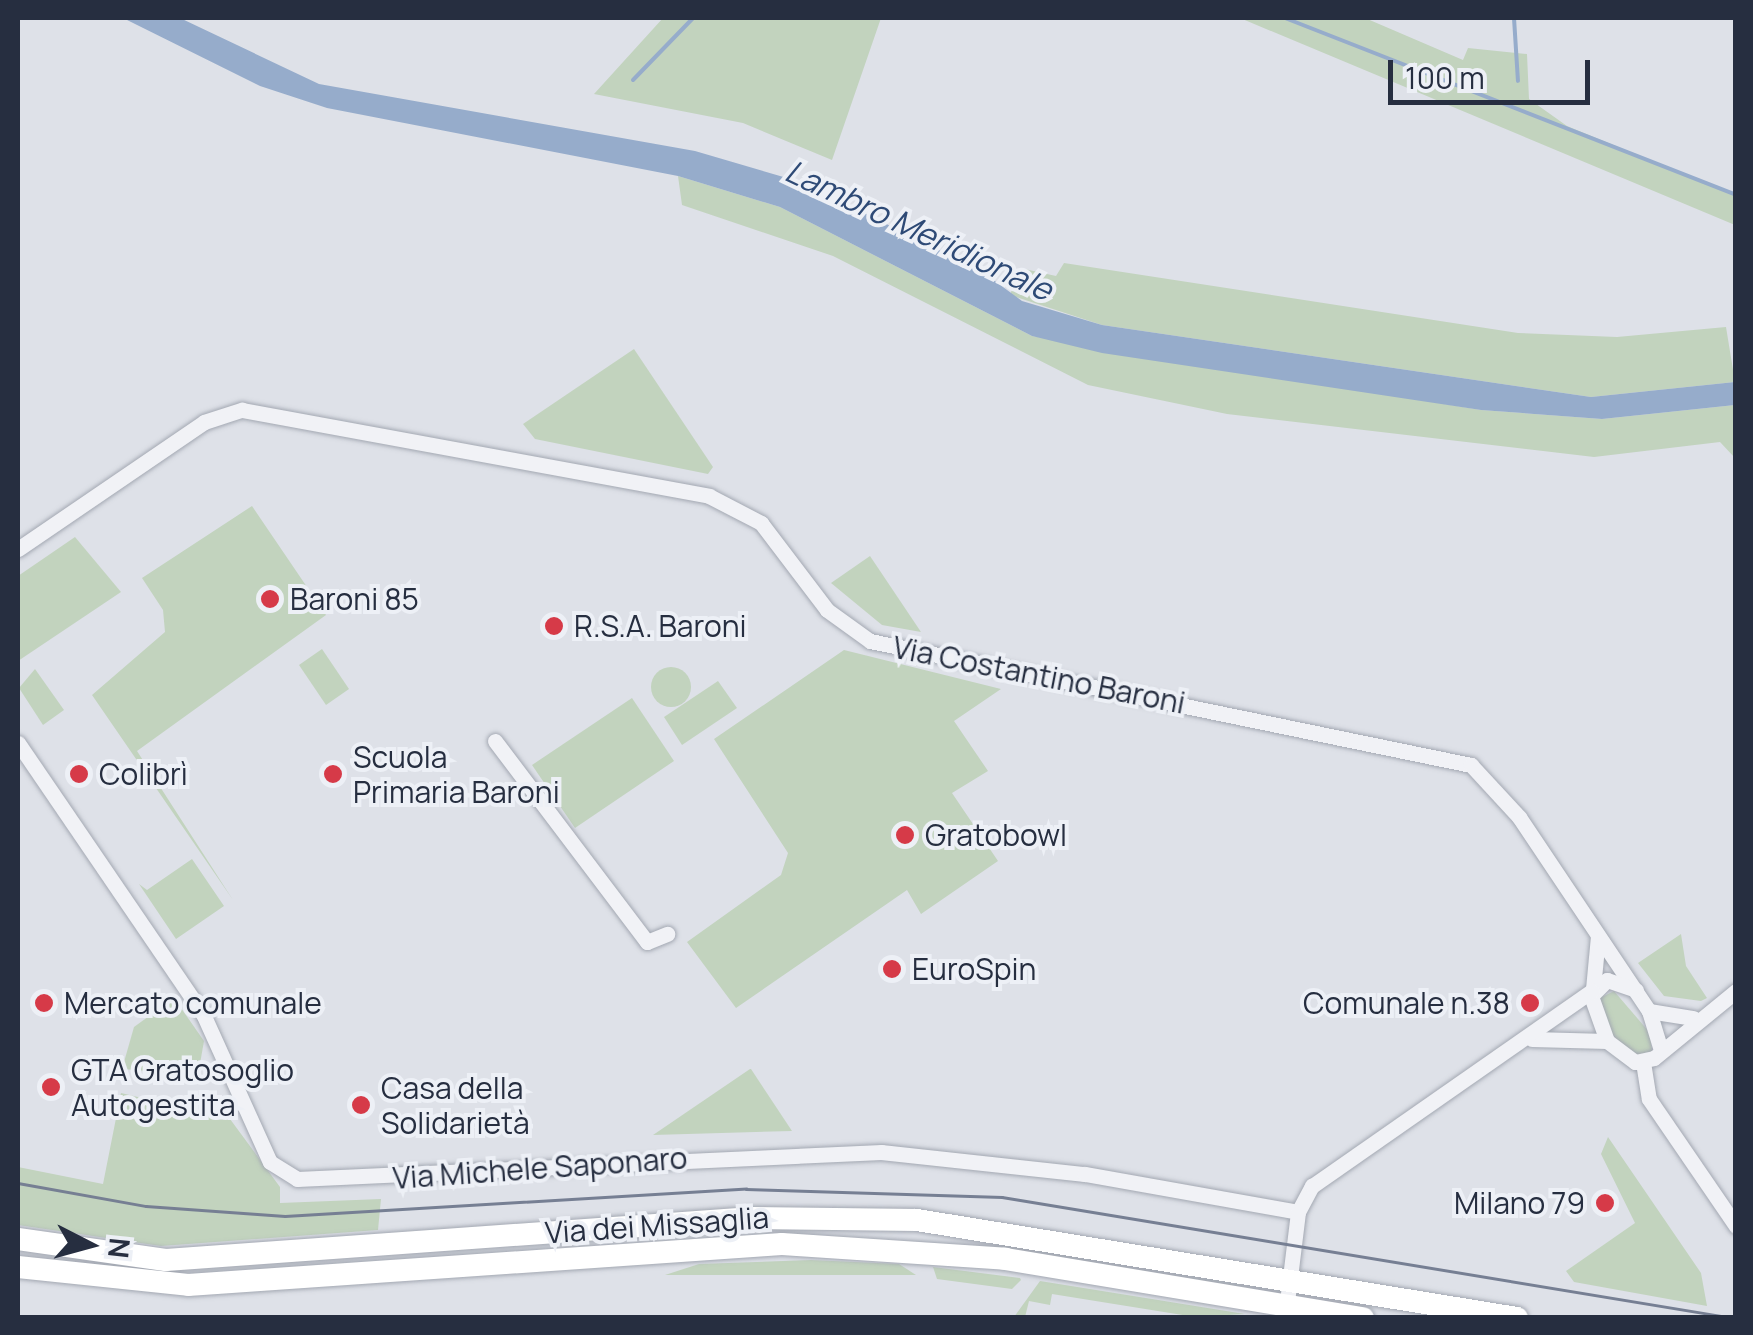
<!DOCTYPE html>
<html>
<head>
<meta charset="utf-8">
<style>
	body { margin:0 }
	#map { position:relative; width:1753px; height:1335px; overflow:hidden; background:#dee1e8; font-family:Manrope,sans-serif }
	div>[style] { position:absolute }
	.green>* { inset:0; background:#c2d3be }
	.round { border-radius:50% }
	.water>* { inset:0; background:#96accb }
	.stream>* { height:4px; margin:-2px; padding:0 2px; transform-origin:2px; border-radius:2px; background:#96accb }
	.roads { filter:drop-shadow(0 0 2px #a3a8b2) drop-shadow(0 0 2px #a3a8b2) }
	.minor>* { height:15px; margin:-7.5px; padding:0 7.5px; transform-origin:7.5px; border-radius:7.5px; background:#f1f2f6 }
	.secondary>* { height:22px; margin:-11px; padding:0 11px; transform-origin:11px; border-radius:11px; background:#fff }
	.tram>* { height:2.5px; margin:-1.25px; padding:0 1.25px; transform-origin:1.25px; border-radius:1.25px; background:#767f93 }
	.dots>* { width:28px; height:28px; translate:-50% -50%; box-sizing:border-box; border:5px solid #edf0f6; border-radius:50% }
	span { translate:-50% -50%; white-space:nowrap; text-align:center; line-height:1.15; -webkit-text-stroke:8px #edf0f6; paint-order:stroke }
	.poi-label { font-size:30px; color:#262e40 }
	.left { translate:0 -50%; text-align:left }
	.right { translate:-100% -50%; text-align:right }
	.street-label { font-size:30px; color:#262e40 }
	.water-label { font-size:32px; color:#2e4a76; font-style:italic }
	.frame { position:absolute; inset:0; border:20px solid #262e40; pointer-events:none }
	.north { position:absolute; left:40px; top:1195px; width:100px; height:100px; -webkit-text-stroke:8px #edf0f6; paint-order:stroke; rotate:96deg; font-size:28px; font-weight:700; line-height:40px; text-align:center; color:#262e40 }
	.north::after { content:''; display:block; margin:auto; width:35px; height:45px; background:#262e40; clip-path:polygon(50% 0,100% 100%,50% 72%,0 100%) }
	.scale { position:absolute; left:1388px; top:60px; width:202px; height:45px; box-sizing:border-box; border:5px solid #262e40; border-top:0; padding-left:12px; font-size:30px; line-height:35px; white-space:nowrap; color:#262e40; -webkit-text-stroke:8px #edf0f6; paint-order:stroke }
</style>
</head>
<body>
<div id="map">
	<div class="green">
		<div style="clip-path:polygon(663px 18px,881px 18px,832px 160px,743px 123px,594px 94px)"></div>
		<div style="clip-path:polygon(1240px 18px,1365px 18px,1463px 60px,1468px 48px,1527px 54px,1529px 99px,1567px 126px,1735px 195px,1735px 225px)"></div>
		<div style="clip-path:polygon(678px 176px,780px 207px,1032px 336px,1481px 410px,1602px 419px,1735px 405px,1735px 458px,1720px 442px,1594px 457px,1227px 414px,1088px 385px,833px 256px,682px 205px)"></div>
		<div style="clip-path:polygon(1064px 263px,1518px 333px,1617px 337px,1726px 327px,1735px 382px,1591px 397px,1102px 325px,1010px 295px,1020px 268px,1056px 276px)"></div>
		<div style="clip-path:polygon(634px 349px,713px 467px,708px 474px,535px 439px,523px 424px)"></div>
		<div style="clip-path:polygon(252px 506px,326px 615px,137px 751px,233px 900px,92px 695px,165px 632px,163px 610px,142px 578px)"></div>
		<div style="clip-path:polygon(75px 537px,121px 592px,18px 661px,18px 576px)"></div>
		<div style="clip-path:polygon(870px 556px,921px 632px,882px 625px,831px 583px)"></div>
		<div style="clip-path:polygon(322px 649px,349px 689px,326px 705px,299px 665px)"></div>
		<div style="clip-path:polygon(844px 650px,1001px 689px,954px 721px,988px 771px,952px 793px,998px 861px,921px 914px,907px 890px,736px 1008px,687px 942px,781px 875px,788px 853px,714px 739px)"></div>
		<div class="round" style="left:651px;top:667px;width:40px;height:40px"></div>
		<div style="clip-path:polygon(35px 669px,64px 710px,43px 725px,19px 688px)"></div>
		<div style="clip-path:polygon(718px 681px,737px 708px,682px 745px,664px 717px)"></div>
		<div style="clip-path:polygon(632px 698px,674px 761px,575px 828px,532px 765px)"></div>
		<div style="clip-path:polygon(192px 859px,224px 906px,176px 939px,139px 884px,147px 890px)"></div>
		<div style="clip-path:polygon(1681px 934px,1686px 966px,1707px 998px,1701px 1001px,1664px 996px,1638px 963px)"></div>
		<div style="clip-path:polygon(1614px 991px,1650px 1033px,1652px 1052px,1641px 1060px,1609px 1034px,1600px 998px)"></div>
		<div style="clip-path:polygon(174px 998px,204px 1041px,198px 1075px,122px 1069px,134px 1027px)"></div>
		<div style="clip-path:polygon(751px 1069px,792px 1131px,653px 1135px,750px 1069px)"></div>
		<div style="clip-path:polygon(121px 1093px,230px 1119px,280px 1187px,280px 1203px,381px 1199px,378px 1230px,161px 1246px,18px 1225px,18px 1167px,103px 1184px)"></div>
		<div style="clip-path:polygon(1608px 1137px,1701px 1273px,1707px 1306px,1574px 1282px,1566px 1271px,1635px 1223px,1601px 1154px)"></div>
		<div style="clip-path:polygon(811px 1260px,899px 1264px,916px 1275px,665px 1275px,699px 1264px)"></div>
		<div style="clip-path:polygon(933px 1267px,1020px 1278px,1021px 1280px,1012px 1289px,937px 1279px)"></div>
		<div style="clip-path:polygon(1040px 1281px,1245px 1314px,1195px 1317px,1052px 1294px,1050px 1305px,1029px 1301px,1025px 1317px,1014px 1317px)"></div>
	</div>
	<div class="water">
		<div style="clip-path:polygon(123px 18px,180px 18px,319px 84px,695px 151px,804px 183px,981px 271px,1022px 301px,1102px 325px,1591px 397px,1735px 382px,1735px 405px,1602px 419px,1481px 410px,1102px 353px,1032px 336px,780px 207px,678px 176px,327px 108px,260px 86px)"></div>
	</div>
	<div class="stream">
		<div style="left:1285px;top:18px;width:484px;rotate:21.4deg"></div>
		<div style="left:1514px;top:18px;width:63px;rotate:86.4deg"></div>
		<div style="left:633px;top:80px;width:86px;rotate:-45.9deg"></div>
	</div>
	<div class="roads">
		<div class="minor">
			<div style="left:18px;top:549px;width:225px;rotate:-34.3deg"></div>
			<div style="left:204px;top:422px;width:40px;rotate:-18deg"></div>
			<div style="left:242px;top:410px;width:475px;rotate:10.4deg"></div>
			<div style="left:709px;top:496px;width:59px;rotate:27.4deg"></div>
			<div style="left:761px;top:523px;width:109px;rotate:52.8deg"></div>
			<div style="left:827px;top:610px;width:53px;rotate:35.8deg"></div>
			<div style="left:870px;top:641px;width:614px;rotate:11.66deg"></div>
			<div style="left:1471px;top:765px;width:71px;rotate:47.3deg"></div>
			<div style="left:1519px;top:817px;width:234px;rotate:56.2deg"></div>
			<div style="left:1649px;top:1011px;width:45px;rotate:9deg"></div>
			<div style="left:495px;top:741px;width:252px;rotate:52.9deg"></div>
			<div style="left:647px;top:942px;width:22px;rotate:-22deg"></div>
			<div style="left:18px;top:743px;width:330px;rotate:55.7deg"></div>
			<div style="left:204px;top:1016px;width:160px;rotate:65.7deg"></div>
			<div style="left:270px;top:1162px;width:32px;rotate:32deg"></div>
			<div style="left:297px;top:1179px;width:585px;rotate:-2.65deg"></div>
			<div style="left:881px;top:1152px;width:205px;rotate:6.2deg"></div>
			<div style="left:1085px;top:1174px;width:216px;rotate:10.1deg"></div>
			<div style="left:1593px;top:989px;width:53px;rotate:-84.6deg"></div>
			<div style="left:1636px;top:990px;width:31px;rotate:-161deg"></div>
			<div style="left:1607px;top:980px;width:23px;rotate:135deg"></div>
			<div style="left:1591px;top:996px;width:48px;rotate:70.4deg"></div>
			<div style="left:1607px;top:1041px;width:35px;rotate:37deg"></div>
			<div style="left:1635px;top:1062px;width:19px;rotate:-12deg"></div>
			<div style="left:1654px;top:1058px;width:106px;rotate:-39.3deg"></div>
			<div style="left:1649px;top:1011px;width:38px;rotate:73deg"></div>
			<div style="left:1532px;top:1039px;width:75px;rotate:1.5deg"></div>
			<div style="left:1643px;top:1062px;width:37px;rotate:81deg"></div>
			<div style="left:1649px;top:1099px;width:154px;rotate:55.6deg"></div>
			<div style="left:1285px;top:1318px;width:107px;rotate:-83deg"></div>
			<div style="left:1298px;top:1212px;width:30px;rotate:-62deg"></div>
			<div style="left:1312px;top:1186px;width:341px;rotate:-34.9deg"></div>
		</div>
		<div class="secondary">
			<div style="left:18px;top:1239px;width:149px;rotate:8.1deg"></div>
			<div style="left:166px;top:1260px;width:588px;rotate:-4.1deg"></div>
			<div style="left:752px;top:1218px;width:165px;rotate:0.7deg"></div>
			<div style="left:917px;top:1220px;width:608px;rotate:9.28deg"></div>
			<div style="left:18px;top:1267px;width:171px;rotate:6deg"></div>
			<div style="left:188px;top:1285px;width:595px;rotate:-3.95deg"></div>
			<div style="left:782px;top:1244px;width:224px;rotate:3.8deg"></div>
			<div style="left:1005px;top:1259px;width:363px;rotate:9.4deg"></div>
		</div>
	</div>
	<div class="tram">
		<div style="left:18px;top:1183px;width:130px;rotate:10.2deg"></div>
		<div style="left:146px;top:1206px;width:139px;rotate:4.1deg"></div>
		<div style="left:285px;top:1216px;width:462px;rotate:-3.4deg"></div>
		<div style="left:746px;top:1189px;width:256px;rotate:1.8deg"></div>
		<div style="left:1002px;top:1197px;width:742px;rotate:9.39deg"></div>
	</div>
	<div class="dots">
		<div style="left:270px;top:599px;background:#d63a48"></div>
		<div style="left:554px;top:626px;background:#d63a48"></div>
		<div style="left:79px;top:774px;background:#d63a48"></div>
		<div style="left:333px;top:774px;background:#d63a48"></div>
		<div style="left:905px;top:835px;background:#d63a48"></div>
		<div style="left:892px;top:969px;background:#d63a48"></div>
		<div style="left:44px;top:1003px;background:#d63a48"></div>
		<div style="left:1530px;top:1003px;background:#d63a48"></div>
		<div style="left:51px;top:1087px;background:#d63a48"></div>
		<div style="left:361px;top:1105px;background:#d63a48"></div>
		<div style="left:1605px;top:1203px;background:#d63a48"></div>
	</div>
	<div class="poi-label">
		<span class="left" style="left:290px;top:599px">Baroni 85</span>
		<span class="left" style="left:574px;top:626px">R.S.A. Baroni</span>
		<span class="left" style="left:353px;top:774px">Scuola<br>Primaria Baroni</span>
		<span class="left" style="left:99px;top:774px">Colibrì</span>
		<span class="left" style="left:925px;top:835px">Gratobowl</span>
		<span class="left" style="left:912px;top:969px">EuroSpin</span>
		<span class="left" style="left:64px;top:1003px">Mercato comunale</span>
		<span class="right" style="left:1510px;top:1003px">Comunale n.38</span>
		<span class="left" style="left:71px;top:1087px">GTA Gratosoglio<br>Autogestita</span>
		<span class="left" style="left:381px;top:1105px">Casa della<br>Solidarietà</span>
		<span class="right" style="left:1585px;top:1203px">Milano 79</span>
	</div>
	<div class="street-label">
		<span style="left:1039px;top:675px;rotate:11deg">Via Costantino Baroni</span>
		<span style="left:540px;top:1168px;rotate:-4deg">Via Michele Saponaro</span>
		<span style="left:657px;top:1225px;rotate:-4deg">Via dei Missaglia</span>
	</div>
	<div class="water-label">
		<span style="left:919px;top:230px;rotate:25deg">Lambro Meridionale</span>
	</div>
	<div class="frame"></div>
	<div class="north">N</div>
	<div class="scale">100 m</div>
</div>
</body>
</html>
